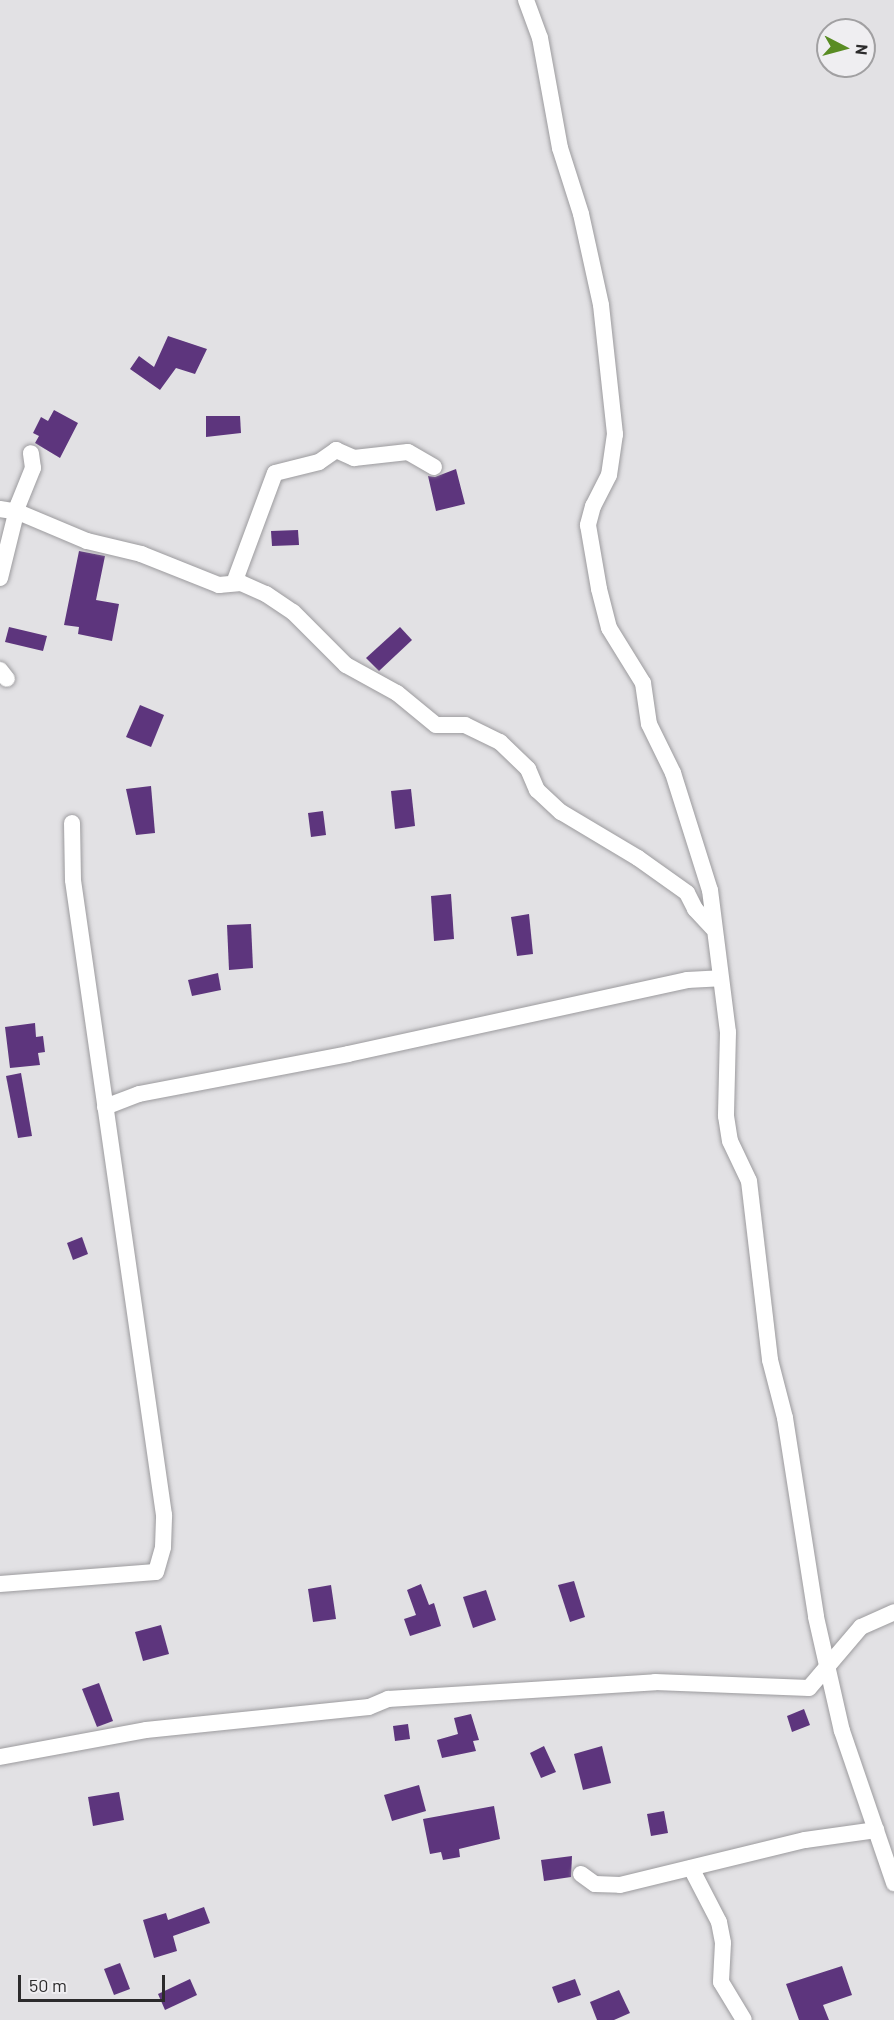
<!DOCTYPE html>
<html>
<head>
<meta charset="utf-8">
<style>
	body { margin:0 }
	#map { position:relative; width:894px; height:2020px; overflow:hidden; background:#e2e1e4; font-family:Barlow,sans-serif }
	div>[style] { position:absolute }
	.building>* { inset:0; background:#5d357d }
	.roads { filter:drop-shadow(0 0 2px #9c9b9e) drop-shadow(0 0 2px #9c9b9e) }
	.street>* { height:16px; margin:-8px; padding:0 8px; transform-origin:8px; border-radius:8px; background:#fff }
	span { translate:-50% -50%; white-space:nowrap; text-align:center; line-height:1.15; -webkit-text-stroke:6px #efeef1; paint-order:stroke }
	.north { position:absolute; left:816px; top:18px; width:60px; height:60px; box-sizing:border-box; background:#efeef1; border:2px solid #a1a0a2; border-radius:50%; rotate:96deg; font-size:16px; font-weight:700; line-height:24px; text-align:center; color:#2c2b2c }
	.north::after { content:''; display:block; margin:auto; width:21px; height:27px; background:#598c23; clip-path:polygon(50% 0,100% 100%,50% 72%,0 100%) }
	.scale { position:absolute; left:18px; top:1975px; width:147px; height:27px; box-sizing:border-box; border:3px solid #2c2b2c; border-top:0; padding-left:8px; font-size:18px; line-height:21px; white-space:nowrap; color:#2c2b2c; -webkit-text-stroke:4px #efeef1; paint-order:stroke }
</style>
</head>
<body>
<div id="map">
	<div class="building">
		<div style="clip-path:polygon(168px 336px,207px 349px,195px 374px,176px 368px,160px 390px,130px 369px,139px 356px,154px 367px)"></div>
		<div style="clip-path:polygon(54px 410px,78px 423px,60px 458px,35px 443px,39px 436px,33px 433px,41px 417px,48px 421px)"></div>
		<div style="clip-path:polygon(206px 416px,240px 416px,241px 433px,206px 437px)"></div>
		<div style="clip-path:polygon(456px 469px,465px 504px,436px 511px,428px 476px,435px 477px)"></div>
		<div style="clip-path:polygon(298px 530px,299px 545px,272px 546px,271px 531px)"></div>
		<div style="clip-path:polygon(79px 551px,105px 556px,96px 600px,119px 604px,112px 641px,78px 634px,79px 627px,64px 625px)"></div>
		<div style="clip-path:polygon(9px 627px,47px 636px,43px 651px,5px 642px)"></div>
		<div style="clip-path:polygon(400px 627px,412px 640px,379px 671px,366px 658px)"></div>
		<div style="clip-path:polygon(140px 705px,164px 715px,151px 747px,126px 737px)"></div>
		<div style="clip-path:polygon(151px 786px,155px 833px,136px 835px,126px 789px)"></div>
		<div style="clip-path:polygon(411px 789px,415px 826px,395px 829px,391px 791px)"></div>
		<div style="clip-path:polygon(323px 811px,326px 835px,311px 837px,308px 813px)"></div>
		<div style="clip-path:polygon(451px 894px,454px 939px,434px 941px,431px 896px)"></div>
		<div style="clip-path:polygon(529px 914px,533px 954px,517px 956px,511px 917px)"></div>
		<div style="clip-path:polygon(251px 924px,253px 968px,229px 970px,227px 925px)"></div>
		<div style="clip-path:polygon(218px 973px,221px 990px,192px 996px,188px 980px)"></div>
		<div style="clip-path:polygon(35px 1023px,36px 1037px,43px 1036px,45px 1052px,38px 1053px,40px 1065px,10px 1068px,5px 1027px)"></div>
		<div style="clip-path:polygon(21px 1073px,32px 1136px,18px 1138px,6px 1076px)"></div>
		<div style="clip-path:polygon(82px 1237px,88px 1254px,73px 1260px,67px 1243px)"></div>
		<div style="clip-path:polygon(574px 1581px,585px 1617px,570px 1622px,558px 1585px)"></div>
		<div style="clip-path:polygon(421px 1584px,429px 1605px,434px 1603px,441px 1626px,410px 1636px,404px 1619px,416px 1615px,407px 1590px)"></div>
		<div style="clip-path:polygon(331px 1585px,336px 1619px,313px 1622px,308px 1589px)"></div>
		<div style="clip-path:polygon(486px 1590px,496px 1620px,473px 1628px,463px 1597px)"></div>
		<div style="clip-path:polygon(161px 1625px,169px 1654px,143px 1661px,135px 1632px)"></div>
		<div style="clip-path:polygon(99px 1683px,113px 1721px,97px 1727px,82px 1689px)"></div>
		<div style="clip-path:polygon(804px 1709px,810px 1725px,792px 1732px,787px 1716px)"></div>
		<div style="clip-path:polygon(471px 1714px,479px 1740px,473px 1741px,476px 1751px,442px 1758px,437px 1740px,458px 1734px,454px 1718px)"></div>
		<div style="clip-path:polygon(408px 1724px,410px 1739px,395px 1741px,393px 1726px)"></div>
		<div style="clip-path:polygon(544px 1746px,556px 1772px,541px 1778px,530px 1753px)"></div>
		<div style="clip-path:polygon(602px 1746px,611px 1783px,583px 1790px,574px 1754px)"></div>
		<div style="clip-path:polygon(419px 1785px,426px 1811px,392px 1821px,384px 1795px)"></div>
		<div style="clip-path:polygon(119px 1792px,124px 1820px,93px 1826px,88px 1797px)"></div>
		<div style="clip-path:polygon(494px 1806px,500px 1839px,459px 1849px,460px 1857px,443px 1860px,441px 1852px,430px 1854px,423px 1819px)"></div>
		<div style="clip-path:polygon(664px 1811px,668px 1833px,651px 1836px,647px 1814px)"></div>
		<div style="clip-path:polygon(572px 1856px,571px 1877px,544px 1881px,541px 1860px)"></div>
		<div style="clip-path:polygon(204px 1907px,210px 1923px,173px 1936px,177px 1951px,154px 1958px,143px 1920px,166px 1913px,168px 1920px)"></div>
		<div style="clip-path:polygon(120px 1963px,130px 1989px,114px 1995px,104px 1969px)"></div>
		<div style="clip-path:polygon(842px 1966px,852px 1995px,823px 2005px,829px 2020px,799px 2020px,786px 1984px)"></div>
		<div style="clip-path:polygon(190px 1979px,197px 1995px,165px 2010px,158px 1994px)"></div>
		<div style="clip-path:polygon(575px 1979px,581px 1995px,558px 2003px,552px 1987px)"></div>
		<div style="clip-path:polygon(619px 1990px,630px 2013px,614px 2020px,597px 2020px,590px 2002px)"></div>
	</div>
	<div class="roads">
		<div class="street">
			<div style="left:526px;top:0;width:40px;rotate:69.8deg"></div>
			<div style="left:540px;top:38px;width:112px;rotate:79.7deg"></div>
			<div style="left:560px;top:148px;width:69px;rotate:72.3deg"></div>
			<div style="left:581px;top:214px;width:93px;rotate:77.6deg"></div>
			<div style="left:601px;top:305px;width:130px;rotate:83.8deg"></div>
			<div style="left:615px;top:434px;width:41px;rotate:98.3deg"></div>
			<div style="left:609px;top:475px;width:35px;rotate:117deg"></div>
			<div style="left:593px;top:506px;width:20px;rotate:105deg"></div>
			<div style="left:588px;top:525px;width:65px;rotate:80.2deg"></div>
			<div style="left:599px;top:589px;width:40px;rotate:75.6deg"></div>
			<div style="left:609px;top:628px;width:65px;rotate:58.3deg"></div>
			<div style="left:643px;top:683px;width:41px;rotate:81.7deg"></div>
			<div style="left:649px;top:724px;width:55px;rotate:63.9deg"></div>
			<div style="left:673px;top:773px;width:123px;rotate:72.5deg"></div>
			<div style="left:710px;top:890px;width:143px;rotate:82.8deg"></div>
			<div style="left:728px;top:1032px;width:84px;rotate:91.4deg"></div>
			<div style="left:726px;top:1116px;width:25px;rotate:81deg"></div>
			<div style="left:730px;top:1141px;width:44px;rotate:64.6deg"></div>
			<div style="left:749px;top:1181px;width:180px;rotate:83.3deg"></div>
			<div style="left:770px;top:1360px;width:60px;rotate:75.5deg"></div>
			<div style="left:785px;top:1418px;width:201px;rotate:81.1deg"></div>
			<div style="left:816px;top:1617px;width:117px;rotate:77.2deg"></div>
			<div style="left:842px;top:1731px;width:161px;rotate:71.1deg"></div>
			<div style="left:0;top:509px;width:18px;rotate:9deg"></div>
			<div style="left:18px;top:512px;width:75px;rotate:22.8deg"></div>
			<div style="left:87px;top:541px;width:56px;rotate:13.5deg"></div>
			<div style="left:141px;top:554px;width:84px;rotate:21.7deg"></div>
			<div style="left:219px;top:585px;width:22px;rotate:-5deg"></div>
			<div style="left:241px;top:583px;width:27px;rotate:24deg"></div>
			<div style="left:266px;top:594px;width:32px;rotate:34deg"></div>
			<div style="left:293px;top:612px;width:75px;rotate:45deg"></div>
			<div style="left:346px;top:665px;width:58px;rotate:28.8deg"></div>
			<div style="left:397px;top:693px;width:50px;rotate:39.4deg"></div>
			<div style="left:436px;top:725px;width:29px"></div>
			<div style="left:465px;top:725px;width:39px;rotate:26deg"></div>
			<div style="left:500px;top:742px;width:39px;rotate:44deg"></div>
			<div style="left:528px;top:769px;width:23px;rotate:67deg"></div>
			<div style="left:537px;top:790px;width:33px;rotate:43deg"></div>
			<div style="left:561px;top:812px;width:90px;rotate:30.9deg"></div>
			<div style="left:638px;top:858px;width:60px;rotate:35.5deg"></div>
			<div style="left:687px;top:893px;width:18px;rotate:63deg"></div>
			<div style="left:695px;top:909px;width:26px;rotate:47deg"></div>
			<div style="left:0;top:578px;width:75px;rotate:-76.1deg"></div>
			<div style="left:18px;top:505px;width:40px;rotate:-68deg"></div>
			<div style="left:33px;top:468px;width:15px;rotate:-98deg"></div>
			<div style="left:234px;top:583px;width:117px;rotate:-69.6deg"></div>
			<div style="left:275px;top:473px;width:45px;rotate:-14deg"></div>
			<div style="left:319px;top:462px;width:21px;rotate:-35deg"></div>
			<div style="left:336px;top:450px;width:20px;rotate:24deg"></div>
			<div style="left:354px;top:458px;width:54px;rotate:-6.3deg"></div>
			<div style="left:408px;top:452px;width:30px;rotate:30deg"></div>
			<div style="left:0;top:670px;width:11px;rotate:52deg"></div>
			<div style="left:105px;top:1107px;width:36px;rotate:-21deg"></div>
			<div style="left:139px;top:1094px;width:213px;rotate:-10.8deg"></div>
			<div style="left:348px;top:1054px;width:347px;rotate:-12.3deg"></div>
			<div style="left:687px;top:980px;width:33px;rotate:-3deg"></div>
			<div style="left:0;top:1584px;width:156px;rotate:-4.4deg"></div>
			<div style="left:156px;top:1572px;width:26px;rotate:-74deg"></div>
			<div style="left:163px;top:1547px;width:32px;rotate:-88deg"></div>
			<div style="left:164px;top:1515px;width:641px;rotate:-98.16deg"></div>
			<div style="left:73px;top:880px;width:57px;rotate:-91deg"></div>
			<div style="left:0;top:1757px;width:148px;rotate:-10.5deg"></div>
			<div style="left:146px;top:1730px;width:224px;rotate:-5.9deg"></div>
			<div style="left:369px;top:1707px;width:21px;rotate:-23deg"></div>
			<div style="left:388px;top:1699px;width:268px;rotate:-3.6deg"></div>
			<div style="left:655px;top:1682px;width:154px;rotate:2.2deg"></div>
			<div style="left:809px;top:1688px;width:80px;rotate:-49.6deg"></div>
			<div style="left:861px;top:1627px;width:36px;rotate:-24deg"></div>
			<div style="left:691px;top:1868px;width:61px;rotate:62.6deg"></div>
			<div style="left:719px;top:1922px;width:21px;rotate:79deg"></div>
			<div style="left:723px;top:1943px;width:39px;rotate:93deg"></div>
			<div style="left:721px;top:1982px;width:44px;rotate:58.8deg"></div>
			<div style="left:581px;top:1874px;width:17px;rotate:36deg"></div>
			<div style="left:595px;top:1884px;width:25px;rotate:2deg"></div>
			<div style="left:620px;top:1885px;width:190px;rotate:-13.7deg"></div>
			<div style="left:805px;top:1840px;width:72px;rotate:-8deg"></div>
		</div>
	</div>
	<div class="north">N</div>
	<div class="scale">50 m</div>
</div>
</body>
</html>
